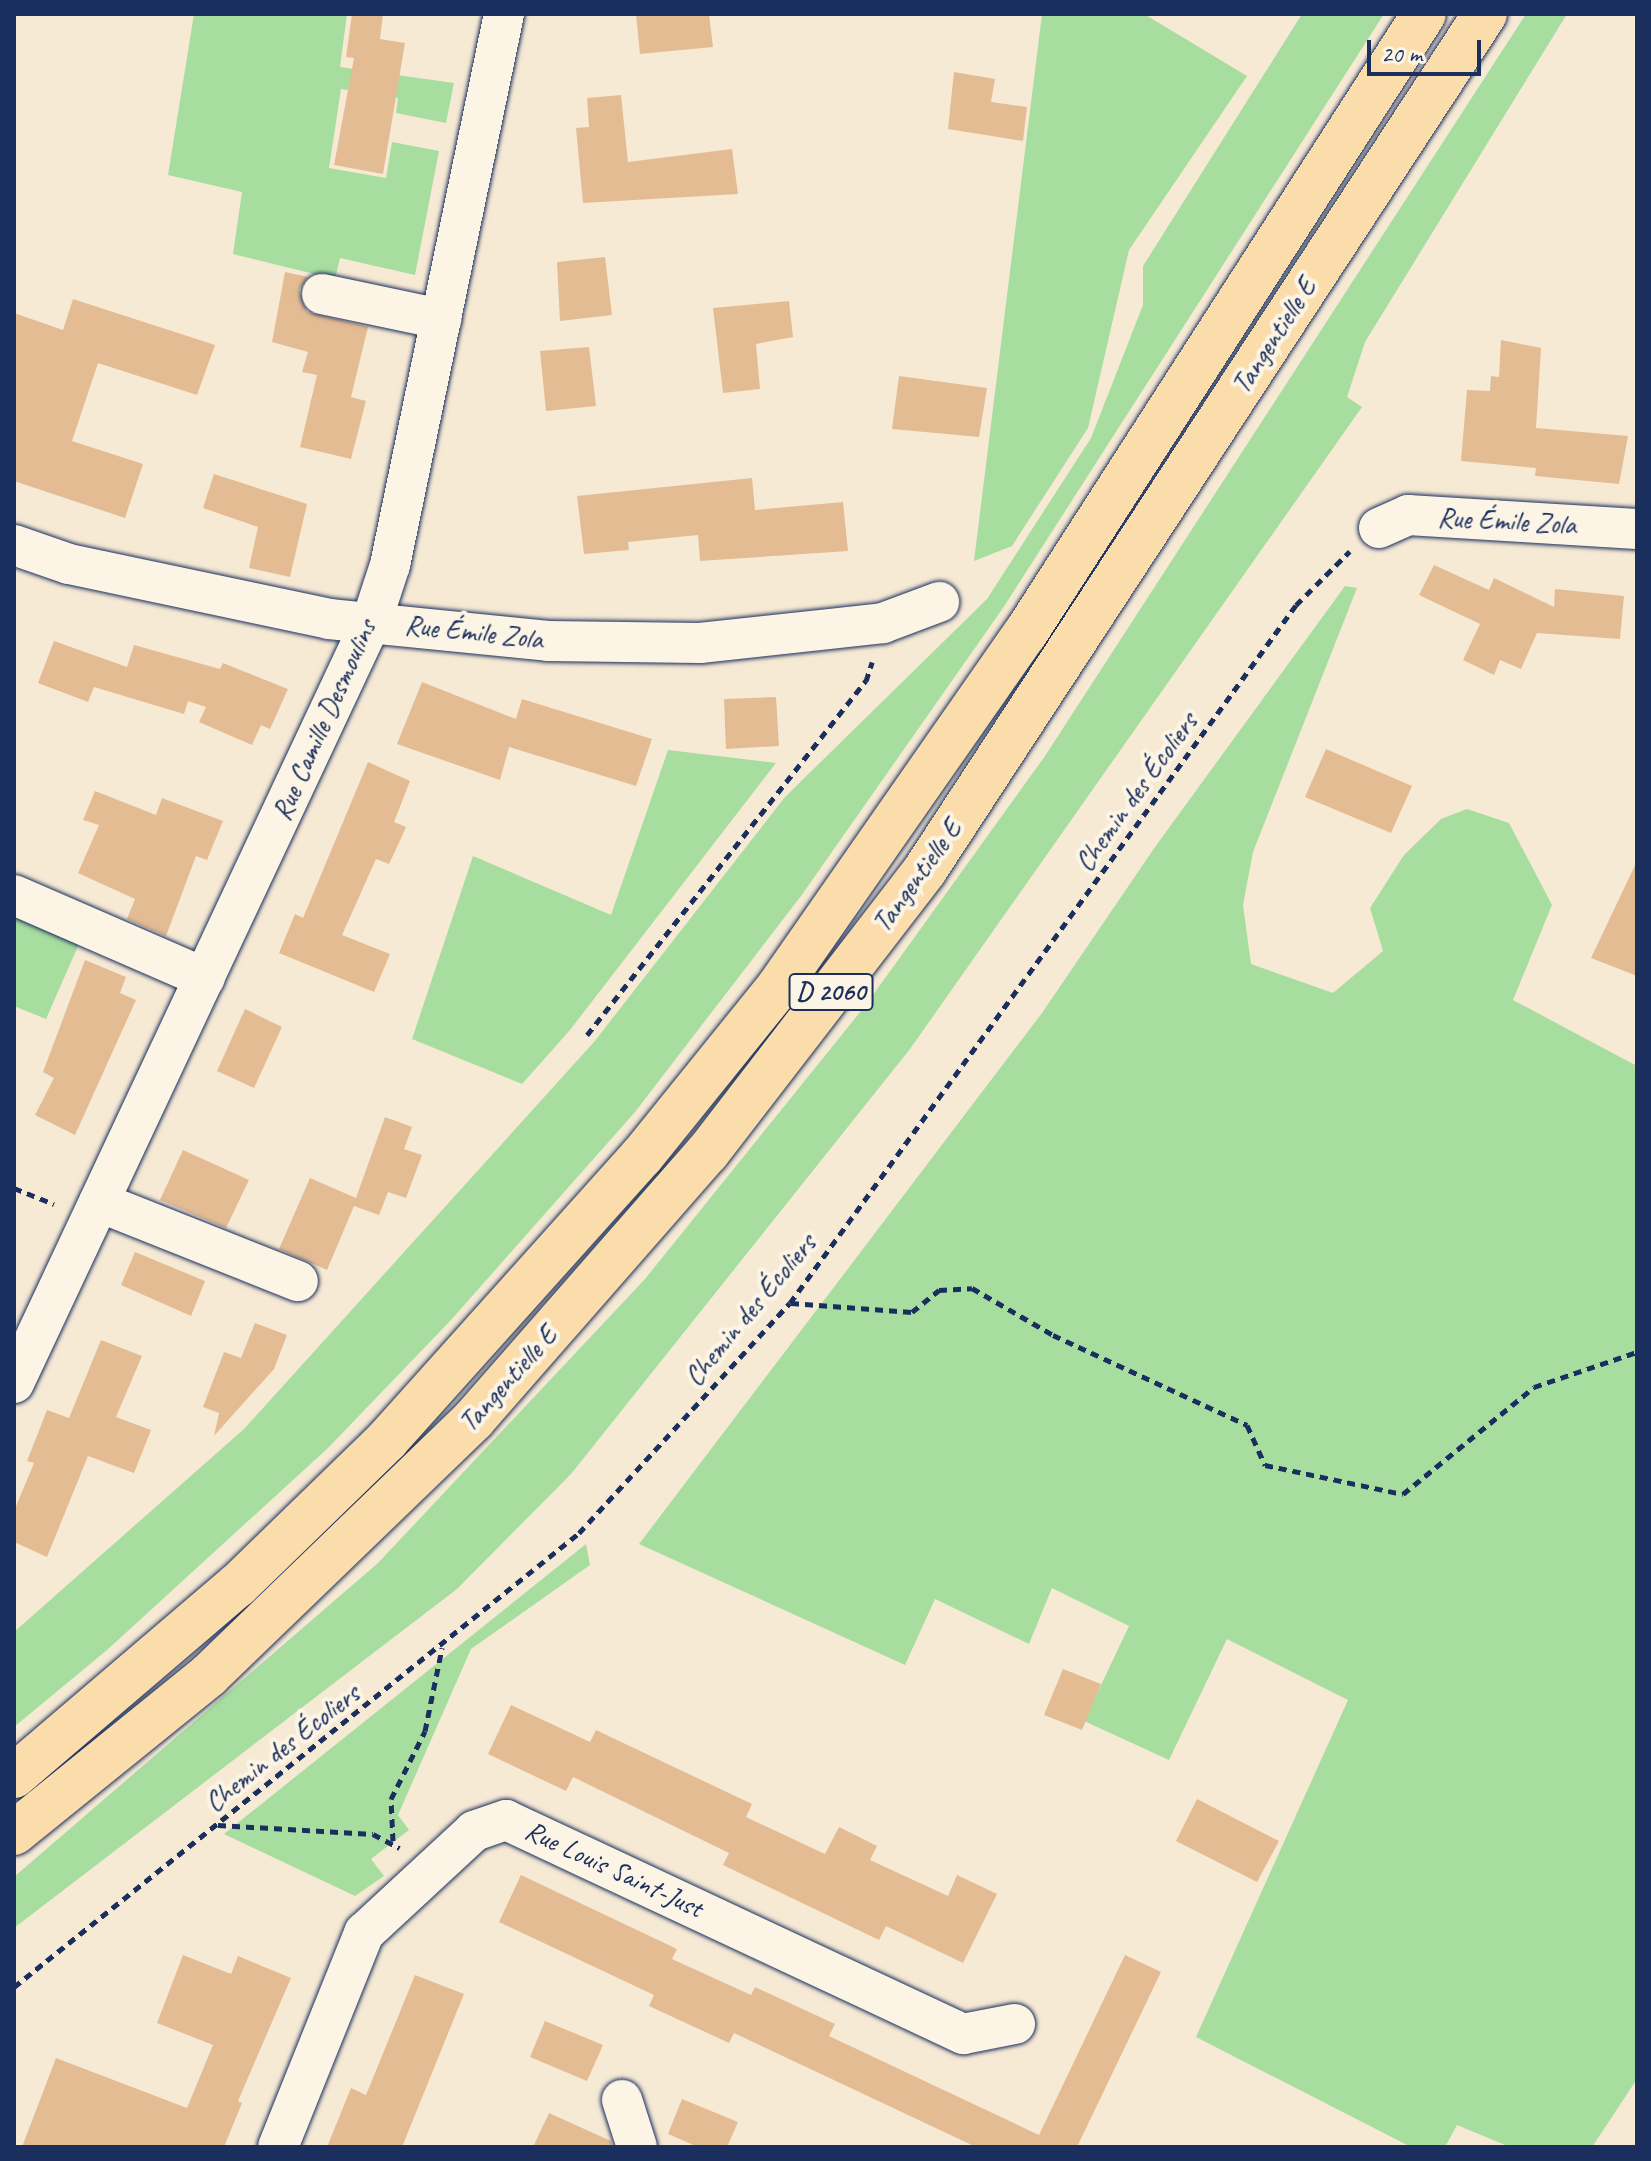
<!DOCTYPE html>
<html>
<head>
<meta charset="utf-8">
<style>
	body { margin:0 }
	#map { position:relative; width:1651px; height:2161px; overflow:hidden; background:#f7ead5; font-family:Caveat,sans-serif }
	div>[style] { position:absolute }
	.green>* { inset:0; background:#a7dd9f }
	.building>* { inset:0; background:#e3bc94 }
	.path>* { height:5px; margin-top:-2.5px; transform-origin:0; background:repeating-linear-gradient(90deg,#1b2f5e 0 8px,transparent 0 14px) }
	.roads { filter:drop-shadow(0 0 2px #1b2f5e) drop-shadow(0 0 2px #1b2f5e) }
	.minor>* { height:40px; margin:-20px; padding:0 20px; transform-origin:20px; border-radius:20px; background:#fcf5e5 }
	.major>* { height:44px; margin:-22px; padding:0 22px; transform-origin:22px; border-radius:22px; background:#faddab }
	span { translate:-50% -50%; white-space:nowrap; text-align:center; line-height:1.15; -webkit-text-stroke:8px #fcf5e5; paint-order:stroke }
	.shield-label span { padding:2px 6px; background:#fcf5e5; border:2px solid; border-radius:6px; -webkit-text-stroke-width:0 }
	.shield-label { font-size:26px; color:#1b2f5e; font-weight:700 }
	.street-label { font-size:28px; color:#1b2f5e }
	.frame { position:absolute; inset:0; border:16px solid #1b2f5e; pointer-events:none }
	.scale { position:absolute; left:1367px; top:40px; width:114px; height:36px; box-sizing:border-box; border:4px solid #1b2f5e; border-top:0; padding-left:10px; font-size:24px; line-height:28px; white-space:nowrap; color:#1b2f5e; -webkit-text-stroke:6px #fcf5e5; paint-order:stroke }
</style>
</head>
<body>
<div id="map">
	<div class="green">
		<div style="clip-path:polygon(194px 14px,347px 14px,340px 67px,454px 83px,446px 123px,396px 113px,398px 98px,341px 89px,329px 168px,386px 178px,392px 142px,439px 151px,415px 275px,340px 258px,335px 279px,233px 254px,242px 192px,168px 175px)"></div>
		<div style="clip-path:polygon(1042px 14px,1144px 14px,1247px 76px,1129px 250px,1088px 428px,1012px 546px,974px 561px)"></div>
		<div style="clip-path:polygon(1302px 14px,1384px 14px,1003px 608px,801px 896px,635px 1112px,451px 1320px,328px 1448px,107px 1650px,14px 1727px,14px 1632px,244px 1429px,594px 1042px,785px 797px,987px 599px,1091px 438px,1143px 305px,1143px 266px)"></div>
		<div style="clip-path:polygon(1526px 14px,1567px 14px,1365px 342px,1347px 397px,1362px 407px,910px 1049px,571px 1474px,457px 1589px,14px 1928px,14px 1877px,378px 1563px,645px 1279px,865px 1006px,1045px 756px)"></div>
		<div style="clip-path:polygon(1345px 586px,1357px 588px,1253px 852px,1243px 905px,1251px 964px,1333px 993px,1383px 951px,1370px 908px,1404px 855px,1441px 819px,1467px 809px,1509px 823px,1552px 905px,1513px 1000px,1637px 1066px,1637px 2079px,1592px 2147px,1510px 2147px,1457px 2125px,1445px 2147px,1411px 2147px,1196px 2037px,1348px 1700px,1227px 1639px,1169px 1760px,1084px 1721px,1129px 1626px,1052px 1588px,1029px 1644px,935px 1599px,905px 1665px,639px 1544px,1042px 1013px,1155px 847px)"></div>
		<div style="clip-path:polygon(668px 750px,776px 763px,570px 1030px,522px 1084px,412px 1039px,473px 856px,611px 915px)"></div>
		<div style="clip-path:polygon(14px 909px,82px 937px,46px 1019px,14px 1006px)"></div>
		<div style="clip-path:polygon(586px 1544px,590px 1565px,471px 1649px,398px 1815px,409px 1830px,371px 1859px,384px 1876px,355px 1896px,224px 1834px)"></div>
	</div>
	<div class="building">
		<div style="clip-path:polygon(352px 14px,383px 14px,380px 39px,405px 43px,383px 174px,334px 165px,354px 58px,346px 57px)"></div>
		<div style="clip-path:polygon(636px 14px,709px 14px,713px 47px,640px 54px)"></div>
		<div style="clip-path:polygon(954px 72px,995px 79px,991px 102px,1027px 107px,1023px 141px,948px 129px)"></div>
		<div style="clip-path:polygon(621px 95px,628px 162px,732px 149px,738px 194px,583px 203px,576px 128px,589px 127px,587px 98px)"></div>
		<div style="clip-path:polygon(605px 257px,612px 315px,560px 321px,557px 262px)"></div>
		<div style="clip-path:polygon(285px 272px,308px 277px,299px 290px,307px 312px,368px 327px,351px 397px,366px 401px,351px 459px,300px 447px,317px 375px,302px 372px,308px 352px,272px 342px)"></div>
		<div style="clip-path:polygon(73px 299px,215px 345px,197px 395px,98px 363px,72px 441px,143px 464px,125px 518px,14px 481px,14px 313px,63px 330px)"></div>
		<div style="clip-path:polygon(789px 301px,793px 337px,756px 344px,760px 389px,723px 393px,713px 308px)"></div>
		<div style="clip-path:polygon(1501px 340px,1541px 348px,1536px 428px,1628px 436px,1619px 484px,1535px 476px,1536px 468px,1461px 461px,1467px 390px,1490px 391px,1491px 376px,1499px 377px)"></div>
		<div style="clip-path:polygon(589px 347px,596px 406px,546px 411px,540px 351px)"></div>
		<div style="clip-path:polygon(899px 376px,987px 388px,979px 437px,892px 429px)"></div>
		<div style="clip-path:polygon(214px 474px,307px 504px,290px 577px,249px 568px,258px 527px,203px 508px)"></div>
		<div style="clip-path:polygon(752px 478px,755px 510px,843px 502px,848px 551px,700px 561px,698px 535px,628px 542px,629px 550px,584px 554px,577px 496px)"></div>
		<div style="clip-path:polygon(1434px 565px,1489px 590px,1494px 578px,1554px 607px,1555px 589px,1624px 596px,1620px 639px,1537px 633px,1521px 669px,1500px 660px,1494px 675px,1463px 660px,1480px 624px,1419px 595px)"></div>
		<div style="clip-path:polygon(54px 641px,127px 667px,134px 645px,220px 669px,223px 663px,288px 689px,270px 729px,261px 725px,252px 745px,199px 722px,206px 707px,188px 701px,184px 714px,94px 687px,88px 702px,38px 683px)"></div>
		<div style="clip-path:polygon(422px 682px,516px 719px,522px 699px,652px 739px,636px 786px,509px 747px,500px 780px,397px 744px)"></div>
		<div style="clip-path:polygon(776px 697px,779px 746px,726px 749px,724px 699px)"></div>
		<div style="clip-path:polygon(1326px 749px,1412px 786px,1391px 833px,1305px 797px)"></div>
		<div style="clip-path:polygon(368px 762px,410px 781px,394px 822px,406px 827px,398px 845px,389px 864px,376px 859px,342px 935px,390px 954px,374px 992px,279px 953px,295px 914px,303px 918px)"></div>
		<div style="clip-path:polygon(95px 791px,156px 815px,162px 798px,223px 821px,207px 860px,196px 856px,166px 936px,127px 919px,135px 899px,78px 873px,99px 825px,83px 820px)"></div>
		<div style="clip-path:polygon(1637px 861px,1637px 976px,1591px 958px)"></div>
		<div style="clip-path:polygon(85px 960px,126px 977px,120px 993px,136px 1000px,75px 1135px,35px 1115px,54px 1078px,43px 1072px)"></div>
		<div style="clip-path:polygon(245px 1009px,282px 1027px,254px 1088px,217px 1071px)"></div>
		<div style="clip-path:polygon(385px 1117px,412px 1127px,404px 1149px,422px 1155px,406px 1198px,388px 1192px,379px 1215px,354px 1206px,327px 1270px,279px 1249px,310px 1178px,356px 1198px)"></div>
		<div style="clip-path:polygon(183px 1150px,249px 1180px,226px 1228px,160px 1200px)"></div>
		<div style="clip-path:polygon(135px 1252px,205px 1281px,191px 1316px,121px 1285px)"></div>
		<div style="clip-path:polygon(255px 1323px,287px 1335px,274px 1369px,214px 1436px,219px 1413px,203px 1407px,224px 1352px,241px 1358px)"></div>
		<div style="clip-path:polygon(101px 1340px,142px 1356px,116px 1417px,151px 1430px,134px 1473px,88px 1456px,47px 1557px,14px 1542px,14px 1511px,34px 1463px,27px 1461px,47px 1410px,69px 1418px)"></div>
		<div style="clip-path:polygon(1063px 1669px,1101px 1684px,1082px 1730px,1044px 1715px)"></div>
		<div style="clip-path:polygon(511px 1705px,590px 1742px,596px 1730px,752px 1804px,746px 1817px,825px 1854px,839px 1827px,877px 1846px,870px 1860px,948px 1896px,957px 1875px,997px 1894px,963px 1963px,886px 1926px,879px 1940px,723px 1865px,729px 1853px,573px 1777px,566px 1791px,488px 1754px)"></div>
		<div style="clip-path:polygon(1197px 1799px,1279px 1841px,1257px 1882px,1176px 1841px)"></div>
		<div style="clip-path:polygon(521px 1875px,677px 1949px,672px 1959px,751px 1995px,755px 1987px,835px 2024px,829px 2036px,1039px 2135px,1125px 1955px,1161px 1972px,1077px 2147px,976px 2147px,734px 2033px,729px 2043px,649px 2006px,654px 1995px,499px 1922px)"></div>
		<div style="clip-path:polygon(183px 1955px,231px 1974px,238px 1956px,291px 1978px,238px 2101px,242px 2103px,224px 2147px,22px 2147px,56px 2058px,187px 2108px,213px 2045px,157px 2023px)"></div>
		<div style="clip-path:polygon(415px 1975px,464px 1994px,402px 2147px,327px 2147px,351px 2088px,366px 2095px)"></div>
		<div style="clip-path:polygon(545px 2021px,603px 2045px,587px 2081px,530px 2057px)"></div>
		<div style="clip-path:polygon(682px 2099px,738px 2122px,727px 2147px,698px 2147px,668px 2134px)"></div>
		<div style="clip-path:polygon(549px 2113px,611px 2141px,613px 2147px,533px 2147px)"></div>
	</div>
	<div class="path">
		<div style="left:587px;top:1035px;width:451px;rotate:-51.8deg"></div>
		<div style="left:866px;top:681px;width:20px;rotate:-72deg"></div>
		<div style="left:14px;top:1188px;width:43px;rotate:21.8deg"></div>
		<div style="left:791px;top:1303px;width:121px;rotate:4.3deg"></div>
		<div style="left:912px;top:1312px;width:35px;rotate:-39deg"></div>
		<div style="left:939px;top:1290px;width:33px;rotate:-3deg"></div>
		<div style="left:972px;top:1288px;width:94px;rotate:30.1deg"></div>
		<div style="left:1053px;top:1335px;width:214px;rotate:24.9deg"></div>
		<div style="left:1247px;top:1425px;width:44px;rotate:65.8deg"></div>
		<div style="left:1265px;top:1465px;width:141px;rotate:11.9deg"></div>
		<div style="left:1403px;top:1494px;width:169px;rotate:-39.2deg"></div>
		<div style="left:1534px;top:1387px;width:109px;rotate:-18.8deg"></div>
		<div style="left:218px;top:1825px;width:155px;rotate:3.3deg"></div>
		<div style="left:373px;top:1834px;width:30px;rotate:28deg"></div>
		<div style="left:393px;top:1841px;width:42px;rotate:-92.7deg"></div>
		<div style="left:391px;top:1799px;width:76px;rotate:-63.4deg"></div>
		<div style="left:425px;top:1731px;width:85px;rotate:-78.4deg"></div>
		<div style="left:14px;top:1987px;width:725px;rotate:-38.78deg"></div>
		<div style="left:579px;top:1533px;width:312px;rotate:-47.5deg"></div>
		<div style="left:790px;top:1303px;width:862px;rotate:-54.06deg"></div>
		<div style="left:1296px;top:605px;width:76px;rotate:-45deg"></div>
	</div>
	<div class="roads">
		<div class="minor">
			<div style="left:322px;top:294px;width:122px;rotate:11.9deg"></div>
			<div style="left:1379px;top:528px;width:32px;rotate:-24deg"></div>
			<div style="left:1408px;top:515px;width:229px;rotate:3.5deg"></div>
			<div style="left:14px;top:545px;width:58px;rotate:19.1deg"></div>
			<div style="left:69px;top:564px;width:266px;rotate:11.9deg"></div>
			<div style="left:329px;top:619px;width:220px;rotate:5.7deg"></div>
			<div style="left:548px;top:641px;width:152px;rotate:0.8deg"></div>
			<div style="left:700px;top:643px;width:184px;rotate:-6.2deg"></div>
			<div style="left:883px;top:623px;width:60px;rotate:-20.6deg"></div>
			<div style="left:14px;top:895px;width:208px;rotate:23.5deg"></div>
			<div style="left:99px;top:1202px;width:214px;rotate:21.7deg"></div>
			<div style="left:14px;top:1383px;width:843px;rotate:-64.86deg"></div>
			<div style="left:372px;top:620px;width:58px;rotate:-71.9deg"></div>
			<div style="left:390px;top:565px;width:563px;rotate:-78.31deg"></div>
			<div style="left:622px;top:2100px;width:49px;rotate:72.3deg"></div>
			<div style="left:278px;top:2147px;width:231px;rotate:-68.1deg"></div>
			<div style="left:364px;top:1933px;width:150px;rotate:-42.8deg"></div>
			<div style="left:474px;top:1831px;width:34px;rotate:-19deg"></div>
			<div style="left:506px;top:1820px;width:505px;rotate:25.09deg"></div>
			<div style="left:963px;top:2034px;width:53px;rotate:-10.9deg"></div>
		</div>
		<div class="major">
			<div style="left:14px;top:1776px;width:294px;rotate:-40.5deg"></div>
			<div style="left:238px;top:1585px;width:208px;rotate:-44.2deg"></div>
			<div style="left:387px;top:1440px;width:382px;rotate:-48.1deg"></div>
			<div style="left:642px;top:1156px;width:218px;rotate:-51.1deg"></div>
			<div style="left:779px;top:986px;width:429px;rotate:-55.1deg"></div>
			<div style="left:1025px;top:634px;width:737px;rotate:-57.24deg"></div>
			<div style="left:14px;top:1833px;width:251px;rotate:-39deg"></div>
			<div style="left:209px;top:1675px;width:368px;rotate:-44deg"></div>
			<div style="left:474px;top:1419px;width:355px;rotate:-48.8deg"></div>
			<div style="left:708px;top:1152px;width:356px;rotate:-52.4deg"></div>
			<div style="left:925px;top:870px;width:1023px;rotate:-56.81deg"></div>
		</div>
	</div>
	<div class="shield-label">
		<span style="left:831px;top:992px">D 2060</span>
	</div>
	<div class="street-label">
		<span style="left:1274px;top:336px;rotate:-57deg">Tangentielle E</span>
		<span style="left:1507px;top:521px;rotate:3deg">Rue Émile Zola</span>
		<span style="left:474px;top:632px;rotate:6deg">Rue Émile Zola</span>
		<span style="left:324px;top:720px;rotate:-66deg">Rue Camille Desmoulins</span>
		<span style="left:1136px;top:792px;rotate:-54deg">Chemin des Écoliers</span>
		<span style="left:917px;top:876px;rotate:-54deg">Tangentielle E</span>
		<span style="left:750px;top:1310px;rotate:-50deg">Chemin des Écoliers</span>
		<span style="left:508px;top:1379px;rotate:-48deg">Tangentielle E</span>
		<span style="left:282px;top:1748px;rotate:-38deg">Chemin des Écoliers</span>
		<span style="left:614px;top:1869px;rotate:25deg">Rue Louis Saint-Just</span>
	</div>
	<div class="frame"></div>
	<div class="scale">20 m</div>
</div>
</body>
</html>
